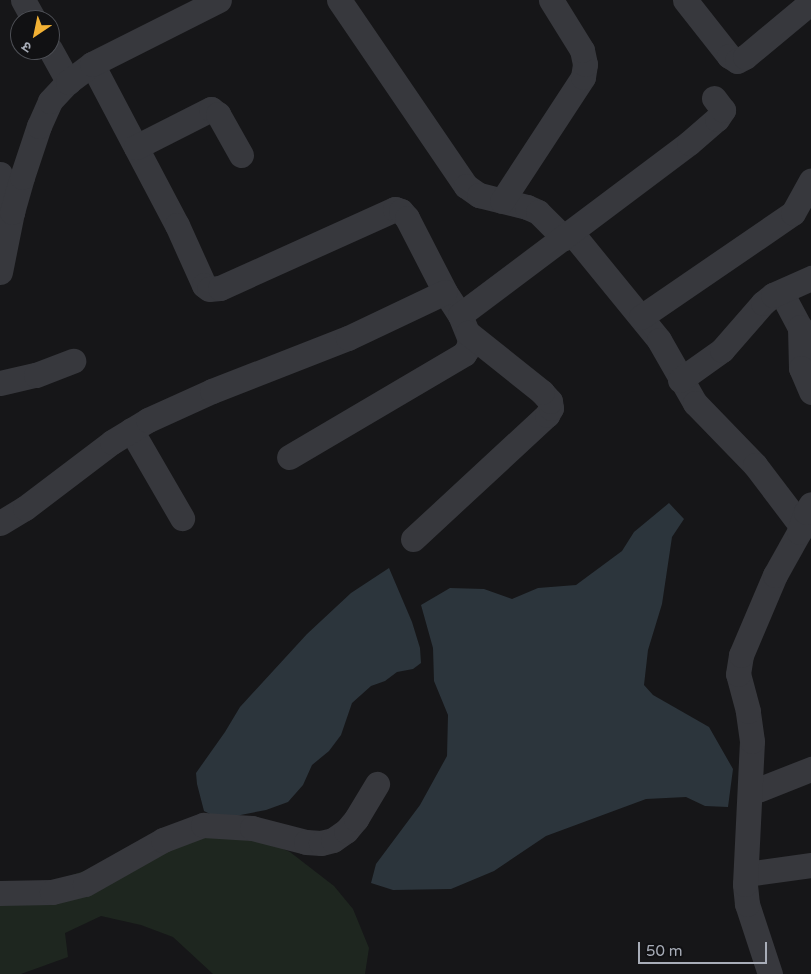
<!DOCTYPE html>
<html>
<head>
<meta charset="utf-8">
<style>
	body { margin:0 }
	#map { position:relative; width:811px; height:974px; overflow:hidden; background:#161618; font-family:"Varela Round","Noto Sans Devanagari",sans-serif }
	div>[style] { position:absolute }
	.green>* { inset:0; background:#1e261f }
	.water>* { inset:0; background:#2c353c }
	.minor>* { height:25px; margin:-12.5px; padding:0 12.5px; transform-origin:12.5px; border-radius:12.5px; background:#37383d }
	span { translate:-50% -50%; white-space:nowrap; text-align:center; line-height:1.15; -webkit-text-stroke:5px #111113; paint-order:stroke }
	.north { position:absolute; left:10px; top:10px; width:50px; height:50px; box-sizing:border-box; background:#111113; border:1px solid #4d4f55; border-radius:50%; rotate:214deg; font-size:14px; font-weight:700; line-height:20px; text-align:center; color:#a8adb8 }
	.north::after { content:''; display:block; margin:auto; width:18px; height:22px; background:#f2b134; clip-path:polygon(50% 0,100% 100%,50% 72%,0 100%) }
	.scale { position:absolute; left:638px; top:942px; width:129px; height:22px; box-sizing:border-box; border:2px solid #a8adb8; border-top:0; padding-left:6px; font-size:15px; line-height:18px; white-space:nowrap; color:#a8adb8; -webkit-text-stroke:4px #111113; paint-order:stroke }
</style>
</head>
<body>
<div id="map">
	<div class="green">
		<div style="clip-path:polygon(250px 834px,290px 852px,334px 886px,353px 909px,369px 948px,365px 974px,213px 974px,173px 937px,141px 925px,101px 916px,65px 933px,68px 957px,21px 974px,0 974px,0 899px,180px 839px)"></div>
	</div>
	<div class="water">
		<div style="clip-path:polygon(669px 503px,684px 519px,672px 537px,662px 604px,648px 650px,644px 685px,653px 695px,709px 727px,733px 769px,728px 807px,705px 806px,686px 797px,646px 799px,546px 836px,494px 871px,451px 889px,393px 890px,371px 883px,376px 864px,420px 805px,447px 756px,448px 715px,434px 681px,433px 648px,421px 605px,450px 588px,484px 589px,512px 599px,538px 588px,576px 585px,622px 551px,634px 532px)"></div>
		<div style="clip-path:polygon(389px 568px,412px 622px,420px 648px,421px 663px,413px 669px,397px 672px,385px 681px,371px 686px,352px 703px,341px 735px,329px 751px,312px 765px,303px 785px,288px 802px,266px 810px,220px 819px,204px 811px,197px 784px,196px 773px,225px 732px,240px 707px,307px 634px,351px 593px)"></div>
	</div>
	<div class="minor">
		<div style="left:23px;top:0;width:23px;rotate:61deg"></div>
		<div style="left:339px;top:0;width:225px;rotate:55.7deg"></div>
		<div style="left:466px;top:186px;width:16px;rotate:35deg"></div>
		<div style="left:479px;top:195px;width:49px;rotate:14deg"></div>
		<div style="left:527px;top:207px;width:12px;rotate:24deg"></div>
		<div style="left:538px;top:212px;width:37px;rotate:45deg"></div>
		<div style="left:685px;top:0;width:71px;rotate:51.8deg"></div>
		<div style="left:729px;top:56px;width:9px;rotate:32deg"></div>
		<div style="left:737px;top:61px;width:9px;rotate:-27deg"></div>
		<div style="left:745px;top:57px;width:86px;rotate:-39.8deg"></div>
		<div style="left:50px;top:49px;width:38px;rotate:61deg"></div>
		<div style="left:92px;top:64px;width:182px;rotate:62.2deg"></div>
		<div style="left:177px;top:225px;width:66px;rotate:65.8deg"></div>
		<div style="left:204px;top:285px;width:6px;rotate:39deg"></div>
		<div style="left:209px;top:289px;width:11px;rotate:-5deg"></div>
		<div style="left:220px;top:288px;width:192px;rotate:-24.3deg"></div>
		<div style="left:395px;top:209px;width:6px;rotate:18deg"></div>
		<div style="left:401px;top:211px;width:9px;rotate:49deg"></div>
		<div style="left:407px;top:218px;width:83px;rotate:62.8deg"></div>
		<div style="left:445px;top:292px;width:27px;rotate:57deg"></div>
		<div style="left:460px;top:315px;width:27px;rotate:68deg"></div>
		<div style="left:470px;top:340px;width:8px;rotate:104deg"></div>
		<div style="left:468px;top:348px;width:7px;rotate:124deg"></div>
		<div style="left:464px;top:354px;width:203px;rotate:149.5deg"></div>
		<div style="left:136px;top:147px;width:84px;rotate:-26.9deg"></div>
		<div style="left:211px;top:109px;width:9px;rotate:36deg"></div>
		<div style="left:218px;top:114px;width:47px;rotate:60.7deg"></div>
		<div style="left:0;top:174px;width:40px;rotate:72deg"></div>
		<div style="left:502px;top:201px;width:148px;rotate:-56.8deg"></div>
		<div style="left:583px;top:77px;width:13px;rotate:-81deg"></div>
		<div style="left:585px;top:64px;width:14px;rotate:-102deg"></div>
		<div style="left:582px;top:50px;width:59px;rotate:-121.8deg"></div>
		<div style="left:571px;top:232px;width:139px;rotate:50.8deg"></div>
		<div style="left:659px;top:340px;width:73px;rotate:60.3deg"></div>
		<div style="left:695px;top:403px;width:86px;rotate:45.9deg"></div>
		<div style="left:755px;top:465px;width:78px;rotate:52.8deg"></div>
		<div style="left:0;top:272px;width:61px;rotate:-78.7deg"></div>
		<div style="left:12px;top:212px;width:36px;rotate:-74deg"></div>
		<div style="left:22px;top:177px;width:54px;rotate:-71.6deg"></div>
		<div style="left:39px;top:126px;width:27px;rotate:-66deg"></div>
		<div style="left:50px;top:101px;width:26px;rotate:-47deg"></div>
		<div style="left:68px;top:82px;width:30px;rotate:-37deg"></div>
		<div style="left:92px;top:64px;width:142px;rotate:-26.7deg"></div>
		<div style="left:781px;top:292px;width:40px;rotate:62deg"></div>
		<div style="left:800px;top:327px;width:41px;rotate:88.6deg"></div>
		<div style="left:801px;top:368px;width:26px;rotate:67deg"></div>
		<div style="left:460px;top:315px;width:286px;rotate:-36.9deg"></div>
		<div style="left:689px;top:143px;width:37px;rotate:-41deg"></div>
		<div style="left:717px;top:119px;width:11px;rotate:-56deg"></div>
		<div style="left:723px;top:110px;width:15px;rotate:-127deg"></div>
		<div style="left:641px;top:317px;width:184px;rotate:-34.4deg"></div>
		<div style="left:793px;top:213px;width:37px;rotate:-61deg"></div>
		<div style="left:680px;top:380px;width:52px;rotate:-35.5deg"></div>
		<div style="left:722px;top:350px;width:62px;rotate:-48.9deg"></div>
		<div style="left:763px;top:303px;width:13px;rotate:-39deg"></div>
		<div style="left:773px;top:295px;width:42px;rotate:-24.1deg"></div>
		<div style="left:0;top:383px;width:37px;rotate:-13deg"></div>
		<div style="left:36px;top:375px;width:40px;rotate:-21deg"></div>
		<div style="left:131px;top:430px;width:102px;rotate:59.9deg"></div>
		<div style="left:0;top:523px;width:29px;rotate:-31deg"></div>
		<div style="left:25px;top:508px;width:109px;rotate:-37.2deg"></div>
		<div style="left:112px;top:442px;width:42px;rotate:-31.4deg"></div>
		<div style="left:148px;top:420px;width:70px;rotate:-24.4deg"></div>
		<div style="left:212px;top:391px;width:146px;rotate:-21.3deg"></div>
		<div style="left:348px;top:338px;width:107px;rotate:-25.4deg"></div>
		<div style="left:413px;top:539px;width:183px;rotate:-42.8deg"></div>
		<div style="left:547px;top:415px;width:8px;rotate:-60deg"></div>
		<div style="left:551px;top:408px;width:7px;rotate:-98deg"></div>
		<div style="left:550px;top:401px;width:12px;rotate:-132deg"></div>
		<div style="left:542px;top:392px;width:95px;rotate:-141.4deg"></div>
		<div style="left:750px;top:793px;width:66px;rotate:-21.5deg"></div>
		<div style="left:746px;top:874px;width:66px;rotate:-7.9deg"></div>
		<div style="left:0;top:893px;width:52px;rotate:-1.1deg"></div>
		<div style="left:52px;top:892px;width:34px;rotate:-14deg"></div>
		<div style="left:85px;top:884px;width:90px;rotate:-29.4deg"></div>
		<div style="left:163px;top:840px;width:43px;rotate:-20.6deg"></div>
		<div style="left:203px;top:825px;width:49px;rotate:3.5deg"></div>
		<div style="left:252px;top:828px;width:56px;rotate:14.5deg"></div>
		<div style="left:306px;top:842px;width:15px;rotate:4deg"></div>
		<div style="left:321px;top:843px;width:12px;rotate:-14deg"></div>
		<div style="left:333px;top:840px;width:16px;rotate:-35deg"></div>
		<div style="left:346px;top:831px;width:16px;rotate:-50deg"></div>
		<div style="left:356px;top:819px;width:41px;rotate:-59deg"></div>
		<div style="left:770px;top:974px;width:74px;rotate:-108.2deg"></div>
		<div style="left:747px;top:904px;width:20px;rotate:-96deg"></div>
		<div style="left:745px;top:884px;width:143px;rotate:-87.2deg"></div>
		<div style="left:752px;top:741px;width:30px;rotate:-98deg"></div>
		<div style="left:748px;top:711px;width:38px;rotate:-105deg"></div>
		<div style="left:738px;top:674px;width:19px;rotate:-81deg"></div>
		<div style="left:741px;top:655px;width:87px;rotate:-67deg"></div>
		<div style="left:775px;top:575px;width:49px;rotate:-60.8deg"></div>
		<div style="left:799px;top:532px;width:21px;rotate:-71deg"></div>
		<div style="left:806px;top:512px;width:9px;rotate:-58deg"></div>
	</div>
	<div class="north">उ</div>
	<div class="scale">50 m</div>
</div>
</body>
</html>
